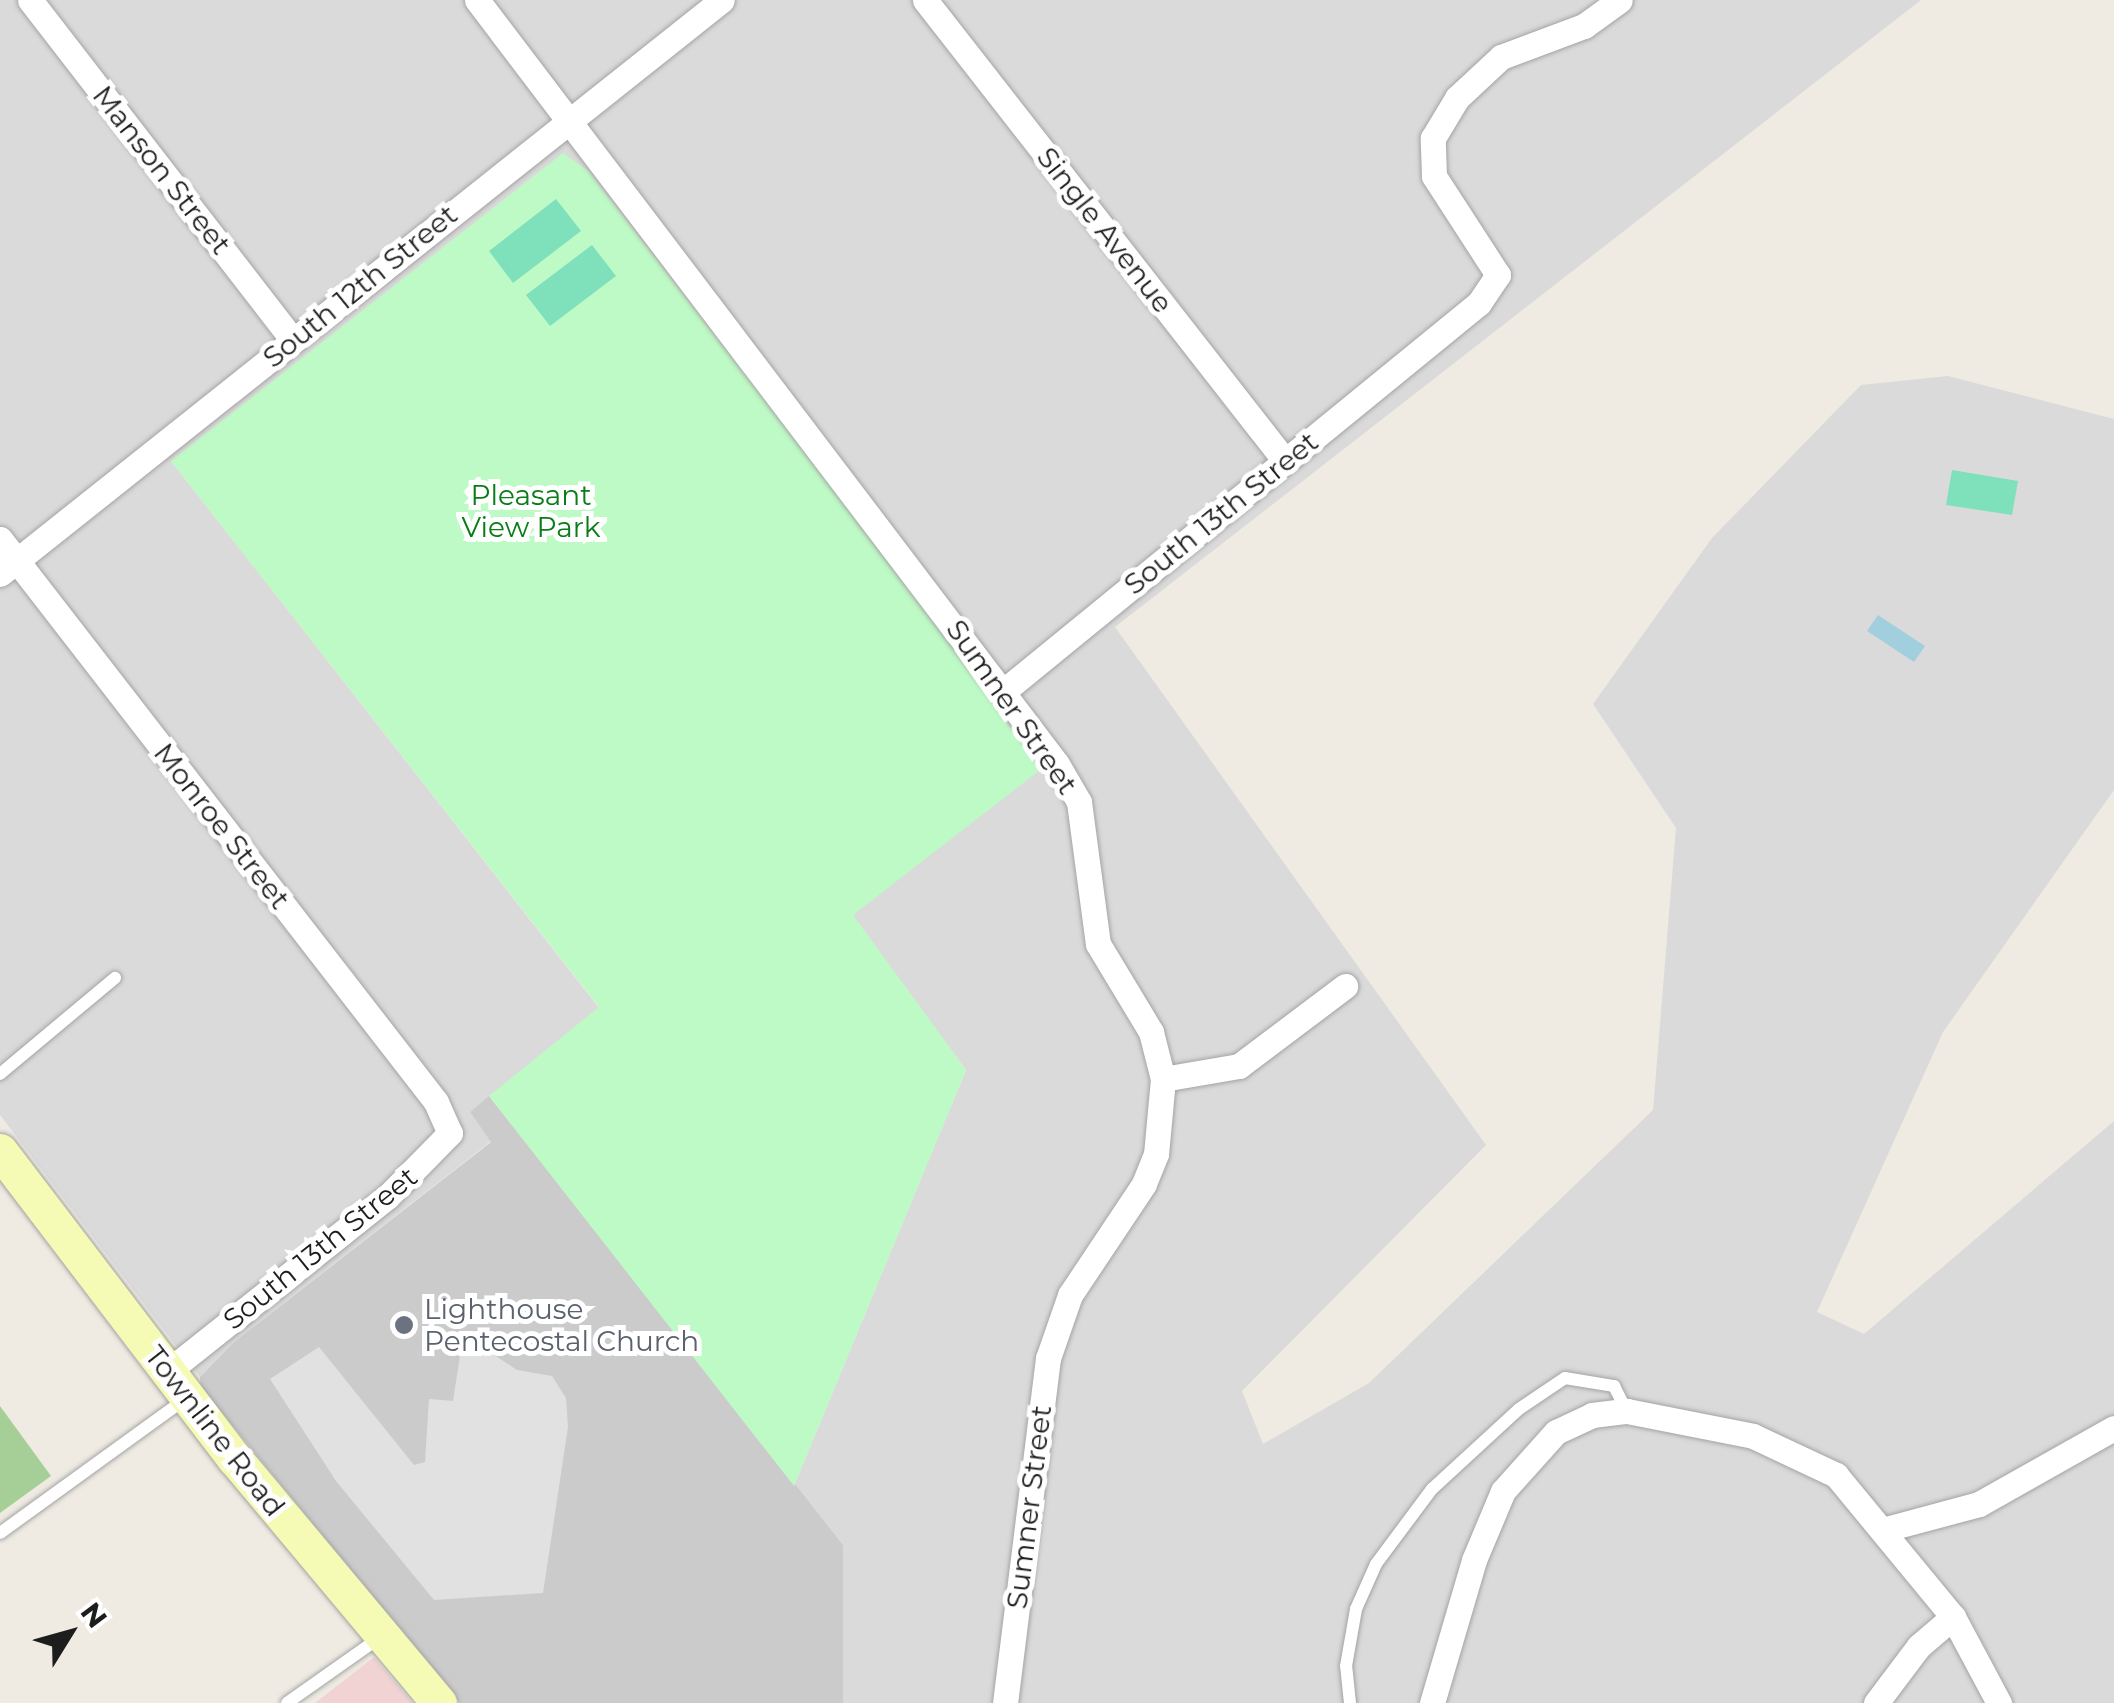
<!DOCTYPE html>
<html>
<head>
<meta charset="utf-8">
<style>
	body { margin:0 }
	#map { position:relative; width:2114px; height:1703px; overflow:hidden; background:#efebe3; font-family:Montserrat,sans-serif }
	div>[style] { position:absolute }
	.residential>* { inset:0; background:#dbdada }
	.commercial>* { inset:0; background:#f0d3d2 }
	.religious>* { inset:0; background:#cbcbcb }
	.forest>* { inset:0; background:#a6cf97 }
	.park>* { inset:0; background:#befac5 }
	.pitch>* { inset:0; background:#7fe0bc }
	.parking>* { inset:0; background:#e1e1e1 }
	.water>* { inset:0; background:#a2cfdd }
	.roads { filter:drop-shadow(0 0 2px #a4a4a4) drop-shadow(0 0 2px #a4a4a4) }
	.lane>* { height:12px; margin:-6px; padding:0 6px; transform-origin:6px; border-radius:6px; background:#fff }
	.street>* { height:25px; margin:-12.5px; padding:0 12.5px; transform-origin:12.5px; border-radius:12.5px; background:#fff }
	.secondary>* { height:35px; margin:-17.5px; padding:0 17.5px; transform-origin:17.5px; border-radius:17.5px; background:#f5fab5 }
	.dots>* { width:28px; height:28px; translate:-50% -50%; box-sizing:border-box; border:5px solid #fff; border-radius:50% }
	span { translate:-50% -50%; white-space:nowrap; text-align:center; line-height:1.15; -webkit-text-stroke:10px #fff; paint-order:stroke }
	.street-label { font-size:28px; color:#1d1d1d }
	.park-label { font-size:28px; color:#097d16 }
	.worship-label { font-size:28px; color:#5b616d }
	.left { translate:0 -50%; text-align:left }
	.north { position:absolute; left:20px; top:1583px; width:100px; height:100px; -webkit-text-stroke:8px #fff; paint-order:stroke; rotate:53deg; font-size:28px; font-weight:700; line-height:40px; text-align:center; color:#1d1d1d }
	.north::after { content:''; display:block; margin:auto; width:35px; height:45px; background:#1d1d1d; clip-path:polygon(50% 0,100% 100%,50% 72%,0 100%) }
</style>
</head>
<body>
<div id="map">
	<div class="residential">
		<div style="clip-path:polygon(0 0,1921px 0,1115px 627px,1486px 1145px,1242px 1391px,1263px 1444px,1369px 1383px,1653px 1110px,1676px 828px,1593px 704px,1712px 538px,1861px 385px,1948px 376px,2114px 419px,2114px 790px,1943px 1032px,1817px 1312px,1864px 1334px,2114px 1121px,2114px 1703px,843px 1703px,843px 1545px,794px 1486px,966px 1070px,852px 915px,1039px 770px,946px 635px,588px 171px,171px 461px,599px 1008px,470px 1112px,491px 1141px,233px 1343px,200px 1377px,0 1115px)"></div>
	</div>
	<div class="commercial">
		<div style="clip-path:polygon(374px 1657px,413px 1703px,315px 1703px)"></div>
	</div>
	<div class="religious">
		<div style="clip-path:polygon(489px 1096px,843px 1545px,843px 1703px,460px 1703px,201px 1387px,200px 1377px,233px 1343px,491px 1142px,470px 1112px)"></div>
	</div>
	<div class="forest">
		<div style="clip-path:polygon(0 1406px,51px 1476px,0 1513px)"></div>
	</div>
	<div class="park">
		<div style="clip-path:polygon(563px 153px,588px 171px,946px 635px,1040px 770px,853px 915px,966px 1070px,794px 1486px,489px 1096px,599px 1007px,171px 461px)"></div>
	</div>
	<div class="pitch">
		<div style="clip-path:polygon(556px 199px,581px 231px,513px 283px,489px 251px)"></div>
		<div style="clip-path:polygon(592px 245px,616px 276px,550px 326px,526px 295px)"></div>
		<div style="clip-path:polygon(1952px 470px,2018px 481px,2012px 515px,1946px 505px)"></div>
	</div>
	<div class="parking">
		<div style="clip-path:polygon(470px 1339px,517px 1370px,552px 1376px,566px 1398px,568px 1427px,543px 1593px,434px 1600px,336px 1481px,270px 1379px,319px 1347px,414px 1465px,425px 1462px,429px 1399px,453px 1401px,461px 1349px)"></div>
	</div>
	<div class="water">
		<div style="clip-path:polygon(1878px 615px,1925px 646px,1914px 662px,1867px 631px)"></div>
	</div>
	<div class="roads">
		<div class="lane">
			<div style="left:0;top:1074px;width:150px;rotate:-39.9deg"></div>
			<div style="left:0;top:1533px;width:228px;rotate:-35.9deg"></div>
			<div style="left:287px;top:1703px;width:113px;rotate:-35.2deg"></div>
			<div style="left:1350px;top:1703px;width:37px;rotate:-96deg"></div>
			<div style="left:1346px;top:1666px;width:58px;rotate:-80deg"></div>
			<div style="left:1356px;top:1609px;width:49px;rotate:-66deg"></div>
			<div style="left:1376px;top:1564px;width:94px;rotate:-53.3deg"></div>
			<div style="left:1432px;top:1489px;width:118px;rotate:-42.6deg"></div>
			<div style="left:1519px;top:1409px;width:55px;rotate:-34deg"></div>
			<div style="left:1565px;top:1378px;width:50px;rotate:9.3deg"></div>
			<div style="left:1614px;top:1386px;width:28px;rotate:63deg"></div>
		</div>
		<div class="street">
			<div style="left:30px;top:0;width:430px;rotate:52.3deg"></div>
			<div style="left:477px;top:0;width:959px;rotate:52.8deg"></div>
			<div style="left:1057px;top:764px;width:44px;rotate:59.9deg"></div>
			<div style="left:1079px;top:802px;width:143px;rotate:82.4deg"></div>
			<div style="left:1098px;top:944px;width:103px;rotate:58.9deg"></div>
			<div style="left:1151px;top:1032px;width:49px;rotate:75.7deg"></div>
			<div style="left:1163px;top:1079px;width:75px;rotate:95.3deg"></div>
			<div style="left:1156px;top:1154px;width:32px;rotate:112deg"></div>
			<div style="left:1144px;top:1184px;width:133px;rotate:123.7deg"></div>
			<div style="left:1070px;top:1295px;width:67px;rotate:109.2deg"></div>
			<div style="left:1048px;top:1358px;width:348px;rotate:97.1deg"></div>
			<div style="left:925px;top:0;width:585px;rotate:52.01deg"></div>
			<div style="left:0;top:539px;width:712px;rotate:52.24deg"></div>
			<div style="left:436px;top:1102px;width:34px;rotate:66deg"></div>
			<div style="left:450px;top:1133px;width:90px;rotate:134.5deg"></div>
			<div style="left:387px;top:1197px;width:281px;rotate:141.5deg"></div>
			<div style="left:0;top:574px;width:922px;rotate:-38.49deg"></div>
			<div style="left:1005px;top:690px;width:612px;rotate:-39.23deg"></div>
			<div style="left:1479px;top:303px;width:34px;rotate:-56deg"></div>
			<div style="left:1498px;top:275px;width:118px;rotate:-122.9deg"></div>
			<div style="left:1434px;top:176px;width:38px;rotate:-92deg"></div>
			<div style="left:1433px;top:138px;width:47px;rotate:-59deg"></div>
			<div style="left:1457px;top:98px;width:60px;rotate:-43deg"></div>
			<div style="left:1501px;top:57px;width:89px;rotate:-20.5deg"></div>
			<div style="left:1584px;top:26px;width:44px;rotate:-35.8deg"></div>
			<div style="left:1163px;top:1079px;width:77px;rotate:-9.7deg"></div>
			<div style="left:1239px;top:1066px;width:133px;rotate:-37deg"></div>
			<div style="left:1886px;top:1529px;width:96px;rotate:-15deg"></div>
			<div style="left:1979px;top:1504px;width:155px;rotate:-29.4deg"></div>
			<div style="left:1432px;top:1703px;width:149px;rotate:-73.6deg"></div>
			<div style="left:1474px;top:1560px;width:75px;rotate:-67.2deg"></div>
			<div style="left:1503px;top:1491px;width:79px;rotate:-48.1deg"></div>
			<div style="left:1556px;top:1432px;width:40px;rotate:-25deg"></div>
			<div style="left:1592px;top:1415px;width:35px;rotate:-7deg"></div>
			<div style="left:1627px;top:1411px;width:128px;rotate:11.2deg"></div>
			<div style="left:1753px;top:1436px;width:92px;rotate:25.2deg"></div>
			<div style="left:1836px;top:1475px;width:184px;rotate:50.5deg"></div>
			<div style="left:1953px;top:1617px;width:98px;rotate:61.9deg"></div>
			<div style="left:1876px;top:1703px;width:71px;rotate:-53deg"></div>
			<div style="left:1919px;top:1646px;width:45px;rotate:-40.5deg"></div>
		</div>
		<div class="secondary">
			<div style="left:0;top:1151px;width:387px;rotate:52.7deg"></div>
			<div style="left:235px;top:1459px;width:318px;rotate:50.1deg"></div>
		</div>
	</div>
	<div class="dots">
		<div style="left:404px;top:1325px;background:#6b7280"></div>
	</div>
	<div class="street-label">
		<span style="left:162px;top:170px;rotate:52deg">Manson Street</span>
		<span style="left:1105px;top:230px;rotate:52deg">Single Avenue</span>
		<span style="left:360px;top:286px;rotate:-39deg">South 12th Street</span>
		<span style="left:1221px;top:513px;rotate:-39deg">South 13th Street</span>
		<span style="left:1012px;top:707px;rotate:55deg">Sumner Street</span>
		<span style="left:222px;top:826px;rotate:52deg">Monroe Street</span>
		<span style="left:320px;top:1248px;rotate:-39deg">South 13th Street</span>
		<span style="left:215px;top:1431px;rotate:52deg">Townline Road</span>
		<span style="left:1029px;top:1507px;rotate:-83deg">Sumner Street</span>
	</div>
	<div class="park-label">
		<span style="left:531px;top:511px">Pleasant<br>View Park</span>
	</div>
	<div class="worship-label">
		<span class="left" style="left:424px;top:1325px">Lighthouse<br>Pentecostal Church</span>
	</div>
	<div class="north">N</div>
</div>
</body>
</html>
